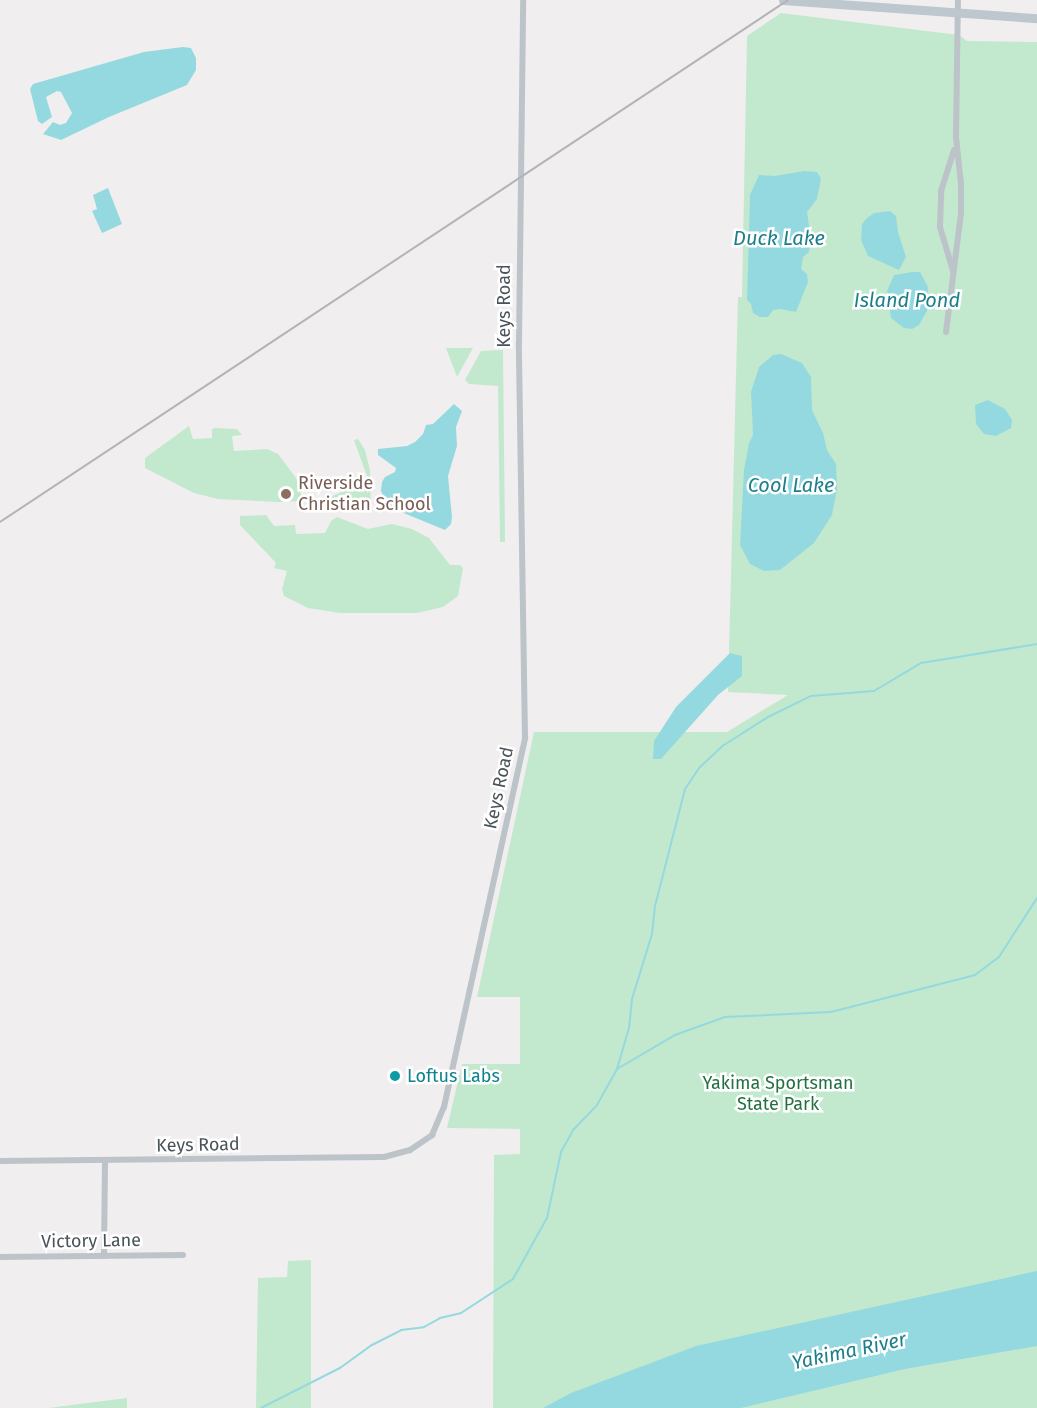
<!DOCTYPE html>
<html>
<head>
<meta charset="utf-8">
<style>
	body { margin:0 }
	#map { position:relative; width:1037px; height:1408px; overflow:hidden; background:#f1eeef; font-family:"Fira Sans",sans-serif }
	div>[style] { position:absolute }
	.green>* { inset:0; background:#c2e9cd }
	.water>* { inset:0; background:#95d9e0 }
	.stream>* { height:2px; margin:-1px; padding:0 1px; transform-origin:1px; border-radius:1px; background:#95d9e0 }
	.street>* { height:6px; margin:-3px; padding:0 3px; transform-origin:3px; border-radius:3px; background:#bcc4c9 }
	.secondary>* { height:9px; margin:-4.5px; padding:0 4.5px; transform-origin:4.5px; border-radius:4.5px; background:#bcc7ce }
	.rail>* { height:2px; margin:-1px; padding:0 1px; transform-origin:1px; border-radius:1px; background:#b1b4b8 }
	.dots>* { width:16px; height:16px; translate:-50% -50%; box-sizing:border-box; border:3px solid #fff; border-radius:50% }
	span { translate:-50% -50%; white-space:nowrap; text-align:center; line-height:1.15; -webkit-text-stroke:5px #fff; paint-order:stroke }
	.street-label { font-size:18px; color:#495359 }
	.education-label { font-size:18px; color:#785e54 }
	.left { translate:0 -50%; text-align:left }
	.culture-label { font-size:18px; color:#0d838f }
	.park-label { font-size:18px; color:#237141 }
	.water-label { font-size:20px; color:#1d7f8a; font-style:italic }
</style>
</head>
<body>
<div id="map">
	<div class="green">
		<div style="clip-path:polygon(781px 13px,959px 35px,967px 41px,1037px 42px,1037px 1408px,493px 1408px,494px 1155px,520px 1154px,520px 1129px,447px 1128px,462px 1064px,520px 1064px,520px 997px,477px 997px,534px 732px,727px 732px,788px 695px,728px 692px,738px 297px,742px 297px,747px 36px)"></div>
		<div style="clip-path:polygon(446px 348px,473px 348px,457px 377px)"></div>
		<div style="clip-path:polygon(503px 350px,505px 542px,500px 542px,498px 386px,469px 384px,465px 380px,481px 351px)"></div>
		<div style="clip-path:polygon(189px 426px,193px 439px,212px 438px,212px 429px,215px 428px,237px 429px,242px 435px,232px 436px,234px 451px,267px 449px,278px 454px,296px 478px,303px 501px,279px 502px,218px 499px,194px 493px,145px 468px,145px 458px)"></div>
		<div style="clip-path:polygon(358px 439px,365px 450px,370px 470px,371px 510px,328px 508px,332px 496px,366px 482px,368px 495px,368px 479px,354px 440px)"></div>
		<div style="clip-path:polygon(266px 515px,274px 526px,295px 525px,296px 534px,325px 533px,331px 521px,337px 517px,368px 529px,392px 524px,412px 529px,429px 538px,450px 565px,460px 565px,463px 568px,458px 596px,443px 607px,417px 613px,340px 613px,308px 608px,284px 596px,282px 589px,287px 571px,274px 568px,276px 563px,240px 525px,240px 516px)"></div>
		<div style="clip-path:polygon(311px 1260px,311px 1408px,256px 1408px,258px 1278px,287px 1277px,288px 1261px)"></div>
		<div style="clip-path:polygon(127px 1398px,127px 1408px,48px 1408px)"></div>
	</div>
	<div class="water">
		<div style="clip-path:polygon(183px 47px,191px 48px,196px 58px,196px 70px,187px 85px,109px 117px,61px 140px,43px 134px,53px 122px,60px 125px,66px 123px,72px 113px,61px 92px,57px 91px,46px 97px,52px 117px,42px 124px,38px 121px,30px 89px,33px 84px,144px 52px)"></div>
		<div style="clip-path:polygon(804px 171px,817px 172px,821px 179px,817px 199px,807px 212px,811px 239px,809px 252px,803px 257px,801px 269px,807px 274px,808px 282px,796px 312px,780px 309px,773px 310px,768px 317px,760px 317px,753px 313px,751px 304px,747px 300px,750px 195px,759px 175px,775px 176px)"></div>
		<div style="clip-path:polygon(108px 188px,122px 224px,102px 233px,92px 211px,97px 209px,93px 195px)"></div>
		<div style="clip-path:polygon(890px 211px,896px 216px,898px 232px,906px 257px,899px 270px,868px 256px,861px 240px,862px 224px,867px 218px,874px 213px)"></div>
		<div style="clip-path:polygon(912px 272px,920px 272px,928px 287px,927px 311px,919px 325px,912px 329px,904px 328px,891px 318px,887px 291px,894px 275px)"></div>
		<div style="clip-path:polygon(781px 354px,802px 363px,811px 377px,812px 410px,823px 433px,827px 450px,836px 464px,837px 489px,832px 515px,814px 543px,780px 570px,764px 571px,750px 564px,740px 545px,744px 470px,749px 443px,753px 435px,751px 392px,759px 367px,773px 355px)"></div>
		<div style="clip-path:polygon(988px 400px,1005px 409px,1012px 420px,1011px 428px,996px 436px,984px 434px,976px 424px,975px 405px)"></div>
		<div style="clip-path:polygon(454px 404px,462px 411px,456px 427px,457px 446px,448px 476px,452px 517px,451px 524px,445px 530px,389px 507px,381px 491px,382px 482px,385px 477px,395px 472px,396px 468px,378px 455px,378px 449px,407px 446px,415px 442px,423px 434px,426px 425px,433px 424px)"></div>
		<div style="clip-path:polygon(730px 653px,742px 656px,742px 676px,718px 695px,661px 759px,653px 759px,654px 741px,676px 707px)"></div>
		<div style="clip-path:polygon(1037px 1271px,1037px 1346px,905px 1369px,741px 1408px,543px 1408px,571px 1393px,696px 1346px)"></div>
	</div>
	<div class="stream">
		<div style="left:617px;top:1069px;width:43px;rotate:-73.7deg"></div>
		<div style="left:629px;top:1028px;width:29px;rotate:-84deg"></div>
		<div style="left:632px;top:999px;width:68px;rotate:-72.9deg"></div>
		<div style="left:652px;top:934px;width:28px;rotate:-84deg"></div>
		<div style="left:655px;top:906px;width:121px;rotate:-75.6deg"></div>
		<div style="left:685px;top:789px;width:25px;rotate:-56deg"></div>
		<div style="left:699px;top:768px;width:34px;rotate:-43deg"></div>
		<div style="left:724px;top:745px;width:52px;rotate:-32.5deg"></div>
		<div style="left:768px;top:717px;width:48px;rotate:-26deg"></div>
		<div style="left:811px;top:696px;width:63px;rotate:-4.5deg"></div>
		<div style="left:874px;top:691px;width:55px;rotate:-30.8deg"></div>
		<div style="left:921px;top:663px;width:118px;rotate:-9.3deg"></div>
		<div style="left:261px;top:1408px;width:89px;rotate:-26.9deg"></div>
		<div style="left:340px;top:1368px;width:39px;rotate:-36deg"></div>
		<div style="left:372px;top:1345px;width:33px;rotate:-27deg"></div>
		<div style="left:401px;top:1330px;width:23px;rotate:-7deg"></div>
		<div style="left:424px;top:1327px;width:18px;rotate:-29deg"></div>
		<div style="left:440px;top:1318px;width:22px;rotate:-13deg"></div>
		<div style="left:461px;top:1313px;width:62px;rotate:-33.2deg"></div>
		<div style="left:513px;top:1279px;width:70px;rotate:-60.9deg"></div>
		<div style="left:547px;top:1218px;width:67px;rotate:-78deg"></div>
		<div style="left:561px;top:1152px;width:25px;rotate:-61deg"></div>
		<div style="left:573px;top:1130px;width:35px;rotate:-46deg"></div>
		<div style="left:597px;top:1105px;width:41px;rotate:-60.9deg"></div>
		<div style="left:617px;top:1069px;width:67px;rotate:-30.4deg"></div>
		<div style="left:675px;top:1035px;width:53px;rotate:-19.8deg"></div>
		<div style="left:725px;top:1017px;width:106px;rotate:-2.7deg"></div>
		<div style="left:831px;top:1012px;width:149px;rotate:-14.4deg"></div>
		<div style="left:975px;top:975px;width:30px;rotate:-37deg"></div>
		<div style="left:999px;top:957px;width:70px;rotate:-57.2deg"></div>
	</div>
	<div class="street">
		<div style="left:953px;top:271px;width:46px;rotate:-106.5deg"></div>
		<div style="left:940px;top:227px;width:36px;rotate:-88deg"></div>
		<div style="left:941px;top:191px;width:43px;rotate:-72.4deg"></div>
		<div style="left:946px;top:332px;width:120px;rotate:-82.8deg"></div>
		<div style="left:961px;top:213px;width:29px;rotate:-90deg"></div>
		<div style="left:961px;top:184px;width:47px;rotate:-96.1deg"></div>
		<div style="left:956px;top:137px;width:137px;rotate:-89.2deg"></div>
		<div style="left:0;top:1161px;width:384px;rotate:-0.6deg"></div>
		<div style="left:384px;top:1157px;width:27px;rotate:-15deg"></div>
		<div style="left:410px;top:1150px;width:27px;rotate:-34deg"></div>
		<div style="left:432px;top:1135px;width:30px;rotate:-67deg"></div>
		<div style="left:444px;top:1107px;width:378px;rotate:-77.6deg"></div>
		<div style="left:525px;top:738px;width:395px;rotate:-90.9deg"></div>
		<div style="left:519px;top:343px;width:343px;rotate:-89.3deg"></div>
		<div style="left:104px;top:1256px;width:94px;rotate:-89.4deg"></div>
		<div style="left:0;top:1257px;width:183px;rotate:-0.6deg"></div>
	</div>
	<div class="secondary">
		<div style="left:783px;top:0;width:255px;rotate:4.1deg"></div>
	</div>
	<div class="rail">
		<div style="left:0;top:522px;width:945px;rotate:-33.52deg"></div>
	</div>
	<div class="dots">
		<div style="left:286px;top:494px;background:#8d6e63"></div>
		<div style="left:395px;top:1076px;background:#0f9aa8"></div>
	</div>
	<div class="street-label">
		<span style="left:504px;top:306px;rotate:-90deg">Keys Road</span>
		<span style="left:499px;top:788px;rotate:-78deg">Keys Road</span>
		<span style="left:198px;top:1145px;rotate:-1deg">Keys Road</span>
		<span style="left:91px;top:1241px;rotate:-1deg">Victory Lane</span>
	</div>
	<div class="education-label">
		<span class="left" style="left:298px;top:494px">Riverside<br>Christian School</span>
	</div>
	<div class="culture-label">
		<span class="left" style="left:407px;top:1076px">Loftus Labs</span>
	</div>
	<div class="park-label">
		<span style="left:778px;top:1094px">Yakima Sportsman<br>State Park</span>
	</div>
	<div class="water-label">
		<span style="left:779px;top:238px">Duck Lake</span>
		<span style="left:907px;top:300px">Island Pond</span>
		<span style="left:791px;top:485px">Cool Lake</span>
		<span style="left:849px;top:1351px;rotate:-12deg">Yakima River</span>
	</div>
</div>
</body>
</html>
